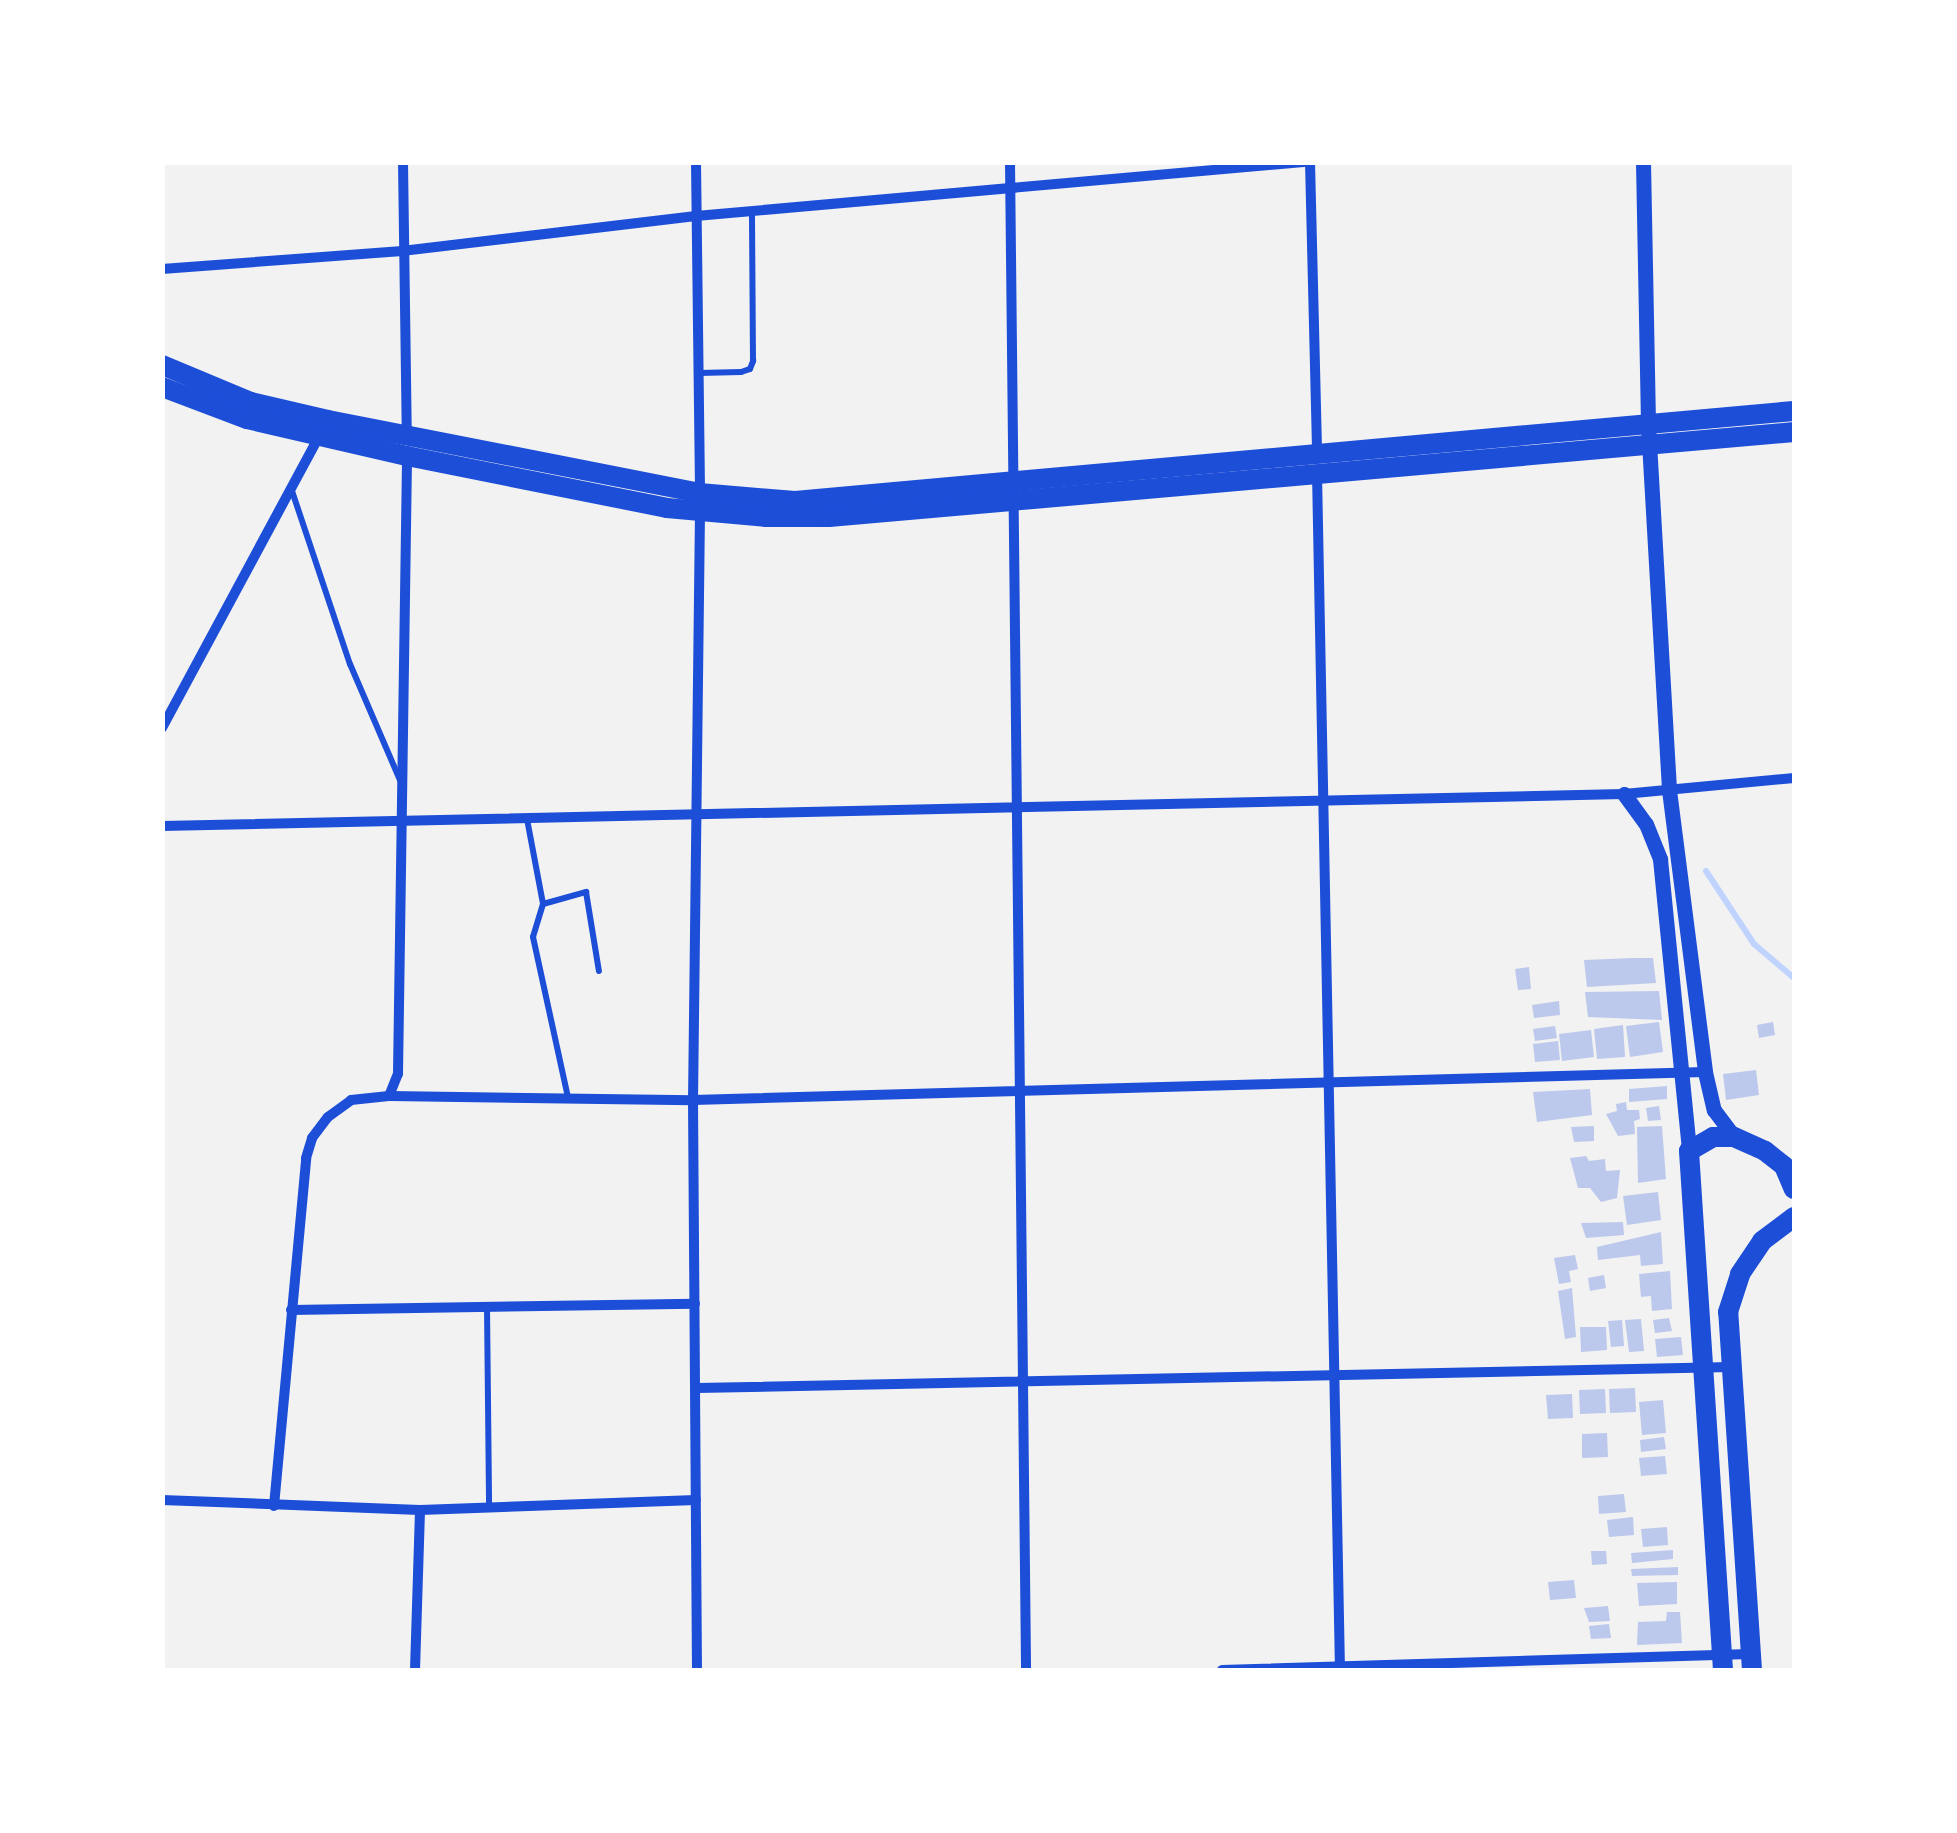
<!DOCTYPE html>
<html>
<head>
<meta charset="utf-8">
<style>
	body { margin:0 }
	#map { position:relative; width:1957px; height:1833px; overflow:hidden; background:#f2f2f2; font-family:Quicksand,sans-serif }
	div>[style] { position:absolute }
	.stream>* { height:6px; margin:-3px; padding:0 3px; transform-origin:3px; border-radius:3px; background:#bfd3fe }
	.building>* { inset:0; background:#bdc9ec }
	.service>* { height:6px; margin:-3px; padding:0 3px; transform-origin:3px; border-radius:3px; background:#1d4ed8 }
	.minor>* { height:10px; margin:-5px; padding:0 5px; transform-origin:5px; border-radius:5px; background:#1d4ed8 }
	.tertiary>* { height:15px; margin:-7.5px; padding:0 7.5px; transform-origin:7.5px; border-radius:7.5px; background:#1d4ed8 }
	.primary>* { height:20px; margin:-10px; padding:0 10px; transform-origin:10px; border-radius:10px; background:#1d4ed8 }
	span { translate:-50% -50%; white-space:nowrap; text-align:center; line-height:1.15; -webkit-text-stroke:8px #fff; paint-order:stroke }
	.frame { position:absolute; inset:0; border:165px solid #fff; pointer-events:none }
</style>
</head>
<body>
<div id="map">
	<div class="stream">
		<div style="left:1706px;top:871px;width:87px;rotate:56.7deg"></div>
		<div style="left:1754px;top:944px;width:52px;rotate:40.4deg"></div>
	</div>
	<div class="building">
		<div style="clip-path:polygon(1633px 958px,1653px 958px,1656px 983px,1587px 987px,1584px 960px)"></div>
		<div style="clip-path:polygon(1529px 967px,1531px 989px,1518px 990px,1515px 969px)"></div>
		<div style="clip-path:polygon(1659px 991px,1662px 1020px,1588px 1017px,1585px 992px)"></div>
		<div style="clip-path:polygon(1559px 1001px,1560px 1015px,1534px 1018px,1532px 1005px)"></div>
		<div style="clip-path:polygon(1659px 1022px,1663px 1052px,1630px 1057px,1626px 1026px)"></div>
		<div style="clip-path:polygon(1773px 1022px,1775px 1035px,1759px 1038px,1757px 1025px)"></div>
		<div style="clip-path:polygon(1623px 1025px,1625px 1057px,1597px 1059px,1594px 1029px)"></div>
		<div style="clip-path:polygon(1555px 1026px,1557px 1038px,1535px 1041px,1533px 1029px)"></div>
		<div style="clip-path:polygon(1591px 1030px,1594px 1057px,1562px 1061px,1559px 1034px)"></div>
		<div style="clip-path:polygon(1558px 1041px,1560px 1060px,1535px 1062px,1533px 1044px)"></div>
		<div style="clip-path:polygon(1756px 1070px,1759px 1095px,1726px 1100px,1723px 1074px)"></div>
		<div style="clip-path:polygon(1667px 1086px,1667px 1099px,1629px 1102px,1629px 1089px)"></div>
		<div style="clip-path:polygon(1590px 1089px,1592px 1115px,1537px 1122px,1533px 1092px)"></div>
		<div style="clip-path:polygon(1626px 1102px,1627px 1110px,1639px 1110px,1640px 1119px,1634px 1121px,1635px 1134px,1618px 1136px,1606px 1114px,1617px 1111px,1616px 1104px)"></div>
		<div style="clip-path:polygon(1659px 1106px,1661px 1120px,1648px 1121px,1646px 1108px)"></div>
		<div style="clip-path:polygon(1594px 1126px,1594px 1141px,1574px 1142px,1571px 1127px)"></div>
		<div style="clip-path:polygon(1662px 1126px,1666px 1179px,1638px 1183px,1637px 1127px)"></div>
		<div style="clip-path:polygon(1586px 1156px,1589px 1161px,1605px 1159px,1606px 1171px,1620px 1170px,1617px 1198px,1601px 1202px,1590px 1188px,1578px 1188px,1570px 1158px)"></div>
		<div style="clip-path:polygon(1658px 1192px,1661px 1220px,1627px 1225px,1623px 1196px)"></div>
		<div style="clip-path:polygon(1623px 1222px,1624px 1235px,1586px 1238px,1581px 1223px)"></div>
		<div style="clip-path:polygon(1661px 1232px,1663px 1264px,1641px 1266px,1640px 1255px,1598px 1260px,1597px 1247px)"></div>
		<div style="clip-path:polygon(1575px 1255px,1578px 1269px,1569px 1271px,1571px 1282px,1559px 1284px,1554px 1258px)"></div>
		<div style="clip-path:polygon(1670px 1271px,1672px 1309px,1652px 1311px,1651px 1296px,1641px 1297px,1639px 1274px)"></div>
		<div style="clip-path:polygon(1604px 1275px,1606px 1288px,1590px 1291px,1588px 1278px)"></div>
		<div style="clip-path:polygon(1572px 1288px,1576px 1337px,1565px 1339px,1558px 1291px)"></div>
		<div style="clip-path:polygon(1669px 1318px,1672px 1331px,1655px 1333px,1653px 1320px)"></div>
		<div style="clip-path:polygon(1641px 1319px,1644px 1351px,1629px 1352px,1625px 1320px)"></div>
		<div style="clip-path:polygon(1622px 1320px,1624px 1346px,1611px 1347px,1608px 1321px)"></div>
		<div style="clip-path:polygon(1580px 1327px,1606px 1327px,1607px 1350px,1581px 1352px)"></div>
		<div style="clip-path:polygon(1681px 1337px,1683px 1355px,1657px 1357px,1655px 1339px)"></div>
		<div style="clip-path:polygon(1635px 1388px,1636px 1412px,1610px 1413px,1609px 1389px)"></div>
		<div style="clip-path:polygon(1605px 1389px,1606px 1413px,1580px 1414px,1579px 1390px)"></div>
		<div style="clip-path:polygon(1572px 1394px,1573px 1418px,1548px 1419px,1546px 1395px)"></div>
		<div style="clip-path:polygon(1663px 1400px,1666px 1433px,1642px 1435px,1639px 1402px)"></div>
		<div style="clip-path:polygon(1607px 1433px,1608px 1457px,1582px 1458px,1582px 1434px)"></div>
		<div style="clip-path:polygon(1664px 1437px,1666px 1449px,1641px 1452px,1640px 1440px)"></div>
		<div style="clip-path:polygon(1665px 1456px,1667px 1474px,1641px 1476px,1639px 1458px)"></div>
		<div style="clip-path:polygon(1624px 1494px,1626px 1512px,1599px 1514px,1598px 1496px)"></div>
		<div style="clip-path:polygon(1633px 1517px,1634px 1535px,1609px 1537px,1607px 1520px)"></div>
		<div style="clip-path:polygon(1667px 1527px,1668px 1545px,1643px 1547px,1641px 1529px)"></div>
		<div style="clip-path:polygon(1673px 1550px,1673px 1559px,1632px 1563px,1631px 1553px)"></div>
		<div style="clip-path:polygon(1591px 1551px,1606px 1551px,1607px 1564px,1592px 1565px)"></div>
		<div style="clip-path:polygon(1678px 1567px,1678px 1575px,1632px 1576px,1631px 1569px)"></div>
		<div style="clip-path:polygon(1574px 1580px,1576px 1598px,1550px 1600px,1548px 1582px)"></div>
		<div style="clip-path:polygon(1677px 1582px,1677px 1604px,1639px 1606px,1637px 1583px)"></div>
		<div style="clip-path:polygon(1608px 1606px,1610px 1621px,1589px 1622px,1584px 1608px)"></div>
		<div style="clip-path:polygon(1667px 1612px,1680px 1612px,1682px 1643px,1637px 1645px,1638px 1622px,1666px 1621px)"></div>
		<div style="clip-path:polygon(1609px 1624px,1611px 1638px,1591px 1639px,1589px 1626px)"></div>
	</div>
	<div class="service">
		<div style="left:699px;top:373px;width:42px;rotate:-1.4deg"></div>
		<div style="left:741px;top:372px;width:9px;rotate:-18deg"></div>
		<div style="left:750px;top:369px;width:9px;rotate:-69deg"></div>
		<div style="left:753px;top:361px;width:150px;rotate:-90.4deg"></div>
		<div style="left:291px;top:488px;width:186px;rotate:71.5deg"></div>
		<div style="left:350px;top:664px;width:132px;rotate:66.7deg"></div>
		<div style="left:527px;top:819px;width:86px;rotate:79.3deg"></div>
		<div style="left:543px;top:904px;width:34px;rotate:107deg"></div>
		<div style="left:533px;top:937px;width:165px;rotate:77.7deg"></div>
		<div style="left:543px;top:904px;width:45px;rotate:-15.6deg"></div>
		<div style="left:586px;top:892px;width:80px;rotate:80.7deg"></div>
		<div style="left:487px;top:1307px;width:200px;rotate:89.4deg"></div>
	</div>
	<div class="minor">
		<div style="left:403px;top:162px;width:273px;rotate:89.2deg"></div>
		<div style="left:696px;top:162px;width:350px;rotate:89.3deg"></div>
		<div style="left:700px;top:512px;width:588px;rotate:90.68deg"></div>
		<div style="left:693px;top:1100px;width:570px;rotate:89.6deg"></div>
		<div style="left:1010px;top:162px;width:1508px;rotate:89.39deg"></div>
		<div style="left:1310px;top:162px;width:294px;rotate:88.6deg"></div>
		<div style="left:162px;top:269px;width:241px;rotate:-4.3deg"></div>
		<div style="left:402px;top:251px;width:296px;rotate:-6.8deg"></div>
		<div style="left:696px;top:216px;width:610px;rotate:-5.08deg"></div>
		<div style="left:1317px;top:473px;width:1197px;rotate:88.9deg"></div>
		<div style="left:162px;top:728px;width:335px;rotate:-61.7deg"></div>
		<div style="left:162px;top:826px;width:1462px;rotate:-1.25deg"></div>
		<div style="left:1624px;top:794px;width:171px;rotate:-5.4deg"></div>
		<div style="left:389px;top:1096px;width:304px;rotate:0.8deg"></div>
		<div style="left:693px;top:1100px;width:1012px;rotate:-1.58deg"></div>
		<div style="left:291px;top:1310px;width:404px;rotate:-0.9deg"></div>
		<div style="left:697px;top:1388px;width:1034px;rotate:-1.16deg"></div>
		<div style="left:162px;top:1500px;width:258px;rotate:2.2deg"></div>
		<div style="left:420px;top:1510px;width:276px;rotate:-2.1deg"></div>
		<div style="left:274px;top:1506px;width:349px;rotate:-84.7deg"></div>
		<div style="left:306px;top:1158px;width:21px;rotate:-73deg"></div>
		<div style="left:312px;top:1138px;width:26px;rotate:-53deg"></div>
		<div style="left:328px;top:1117px;width:29px;rotate:-36deg"></div>
		<div style="left:351px;top:1100px;width:38px;rotate:-6deg"></div>
		<div style="left:389px;top:1096px;width:24px;rotate:-68deg"></div>
		<div style="left:398px;top:1074px;width:617px;rotate:-89.16deg"></div>
		<div style="left:415px;top:1670px;width:160px;rotate:-88.2deg"></div>
		<div style="left:1222px;top:1670px;width:528px;rotate:-1.74deg"></div>
	</div>
	<div class="tertiary">
		<div style="left:1643px;top:162px;width:263px;rotate:88.9deg"></div>
		<div style="left:1648px;top:425px;width:366px;rotate:86.7deg"></div>
		<div style="left:1669px;top:790px;width:284px;rotate:82.7deg"></div>
		<div style="left:1705px;top:1072px;width:39px;rotate:77deg"></div>
		<div style="left:1714px;top:1110px;width:34px;rotate:53deg"></div>
		<div style="left:1624px;top:794px;width:37px;rotate:54deg"></div>
		<div style="left:1646px;top:824px;width:38px;rotate:68deg"></div>
		<div style="left:1660px;top:859px;width:293px;rotate:84.3deg"></div>
	</div>
	<div class="primary">
		<div style="left:162px;top:365px;width:96px;rotate:22.6deg"></div>
		<div style="left:251px;top:402px;width:79px;rotate:13.2deg"></div>
		<div style="left:328px;top:420px;width:378px;rotate:11.1deg"></div>
		<div style="left:699px;top:493px;width:96px;rotate:4.8deg"></div>
		<div style="left:795px;top:501px;width:1003px;rotate:-5.15deg"></div>
		<div style="left:162px;top:387px;width:91px;rotate:20.6deg"></div>
		<div style="left:247px;top:419px;width:164px;rotate:13deg"></div>
		<div style="left:407px;top:456px;width:265px;rotate:11.3deg"></div>
		<div style="left:667px;top:508px;width:99px;rotate:5.2deg"></div>
		<div style="left:766px;top:517px;width:63px"></div>
		<div style="left:829px;top:517px;width:969px;rotate:-5.03deg"></div>
		<div style="left:1723px;top:1670px;width:520px;rotate:-93.75deg"></div>
		<div style="left:1689px;top:1151px;width:28px;rotate:-30deg"></div>
		<div style="left:1713px;top:1137px;width:21px"></div>
		<div style="left:1734px;top:1137px;width:34px;rotate:24deg"></div>
		<div style="left:1765px;top:1151px;width:24px;rotate:38deg"></div>
		<div style="left:1784px;top:1166px;width:25px;rotate:67deg"></div>
		<div style="left:1752px;top:1670px;width:359px;rotate:-93.8deg"></div>
		<div style="left:1728px;top:1312px;width:40px;rotate:-72deg"></div>
		<div style="left:1740px;top:1274px;width:40px;rotate:-56deg"></div>
		<div style="left:1762px;top:1241px;width:40px;rotate:-37deg"></div>
	</div>
	<div class="frame"></div>
</div>
</body>
</html>
